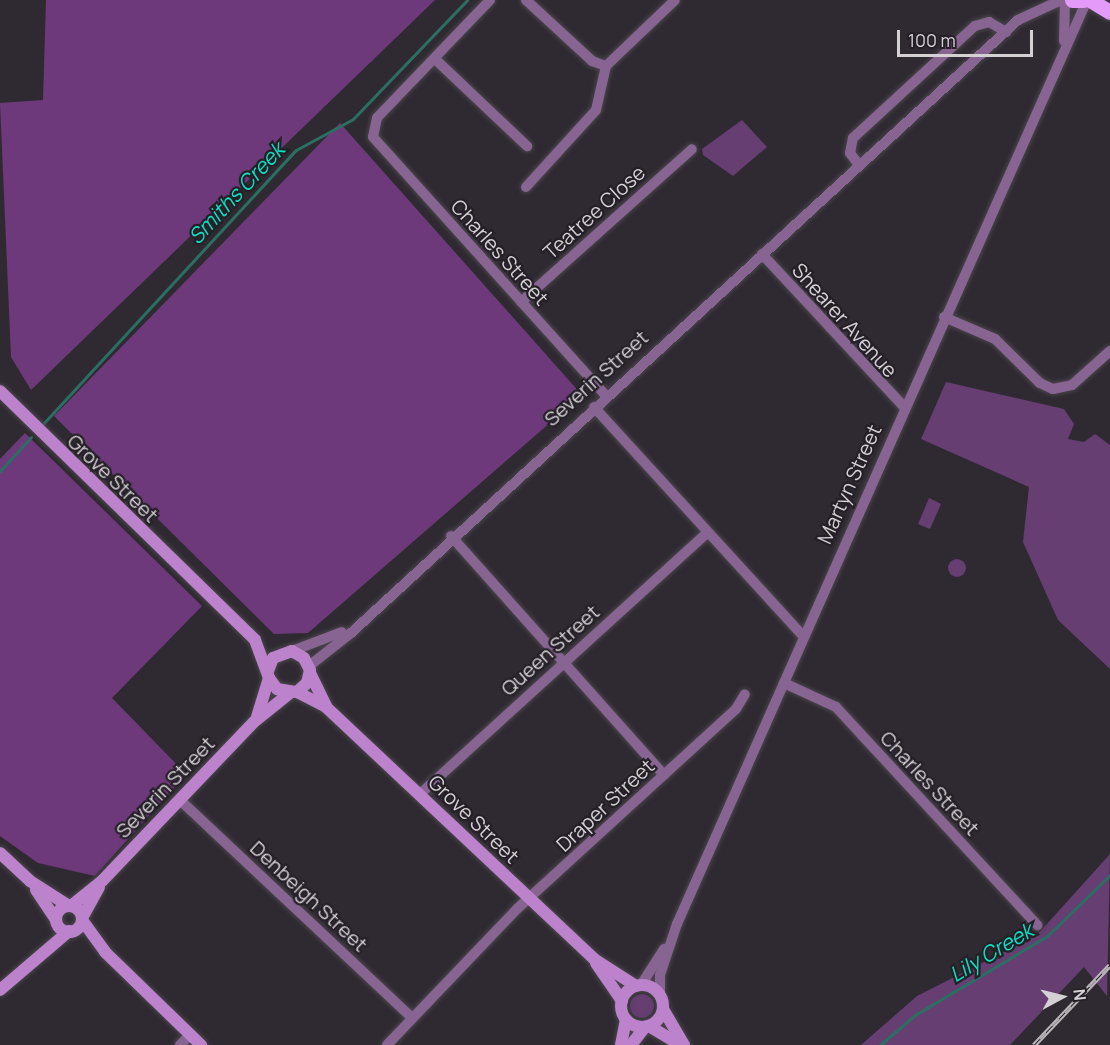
<!DOCTYPE html>
<html>
<head>
<meta charset="utf-8">
<style>
	body { margin:0 }
	#map { position:relative; width:1110px; height:1045px; overflow:hidden; background:#2f2a31; font-family:Manrope,sans-serif }
	div>[style] { position:absolute }
	.green>* { inset:0; background:#663e72 }
	.round { border-radius:50% }
	.forest>* { inset:0; background:#6d397b }
	.stream>* { height:3px; margin:-1.5px; padding:0 1.5px; transform-origin:1.5px; border-radius:1.5px; background:#2b6e62 }
	.roads { filter:drop-shadow(0 0 2px #49454b) drop-shadow(0 0 2px #49454b) }
	.street>* { height:10px; margin:-5px; padding:0 5px; transform-origin:5px; border-radius:5px; background:#886492 }
	.secondary>* { height:12px; margin:-6px; padding:0 6px; transform-origin:6px; border-radius:6px; background:#bc83cc }
	.secondary>.ring { margin:-6px; padding:0; box-sizing:content-box; background:none; border:12px solid #bc83cc; border-radius:50% }
	.primary>* { height:15px; margin:-7.5px; padding:0 7.5px; transform-origin:7.5px; border-radius:7.5px; background:#e49af9 }
	.rail>* { height:5px; margin-top:-2.5px; transform-origin:0; background:repeating-linear-gradient(90deg,#252027 0 9px,#bbb8bc 0 18px); box-sizing:border-box; border-block:2px solid #bbb8bc }
	span { translate:-50% -50%; white-space:nowrap; text-align:center; line-height:1.15; -webkit-text-stroke:4.5px #252027; paint-order:stroke }
	.street-label { font-size:20px; color:#d4d1d5 }
	.water-label { font-size:21px; color:#0ae1c3; font-style:italic }
	.north { position:absolute; left:1032px; top:967px; width:60px; height:60px; -webkit-text-stroke:4px #252027; paint-order:stroke; rotate:83deg; font-size:16px; font-weight:700; line-height:24px; text-align:center; color:#d4d1d5 }
	.north::after { content:''; display:block; margin:auto; width:21px; height:27px; background:#d4d1d5; clip-path:polygon(50% 0,100% 100%,50% 72%,0 100%) }
	.scale { position:absolute; left:897px; top:30px; width:136px; height:27px; box-sizing:border-box; border:3px solid #d4d1d5; border-top:0; padding-left:8px; font-size:18px; line-height:21px; white-space:nowrap; color:#d4d1d5; -webkit-text-stroke:4px #252027; paint-order:stroke }
</style>
</head>
<body>
<div id="map">
	<div class="green">
		<div style="clip-path:polygon(742px 120px,767px 147px,733px 176px,703px 155px,702px 149px)"></div>
		<div style="clip-path:polygon(946px 382px,1064px 409px,1074px 424px,1068px 439px,1084px 442px,1095px 434px,1110px 445px,1110px 669px,1058px 620px,1023px 542px,1029px 487px,921px 439px)"></div>
		<div style="clip-path:polygon(929px 498px,941px 504px,930px 529px,918px 524px)"></div>
		<div class="round" style="left:948px;top:559px;width:18px;height:18px"></div>
		<div style="clip-path:polygon(1110px 854px,1107px 996px,1084px 967px,1010px 1045px,861px 1045px,917px 996px,1037px 935px)"></div>
		<div class="round" style="left:630px;top:994px;width:24px;height:24px"></div>
	</div>
	<div class="forest">
		<div style="clip-path:polygon(46px 0,435px 0,31px 390px,11px 357px,0 103px,43px 100px)"></div>
		<div style="clip-path:polygon(340px 123px,582px 395px,308px 633px,274px 634px,54px 416px)"></div>
		<div style="clip-path:polygon(25px 433px,202px 606px,112px 698px,186px 774px,95px 876px,38px 863px,0 836px,0 459px)"></div>
	</div>
	<div class="stream">
		<div style="left:42px;top:425px;width:374px;rotate:-47.3deg"></div>
		<div style="left:296px;top:150px;width:65px;rotate:-28.5deg"></div>
		<div style="left:353px;top:119px;width:165px;rotate:-46.2deg"></div>
		<div style="left:0;top:471px;width:46px;rotate:-47.6deg"></div>
		<div style="left:880px;top:1045px;width:46px;rotate:-40.6deg"></div>
		<div style="left:915px;top:1015px;width:154px;rotate:-30.9deg"></div>
		<div style="left:1047px;top:936px;width:88px;rotate:-44.1deg"></div>
	</div>
	<div class="roads">
		<div class="street">
			<div style="left:490px;top:0;width:163px;rotate:133.8deg"></div>
			<div style="left:377px;top:118px;width:19px;rotate:102deg"></div>
			<div style="left:373px;top:137px;width:348px;rotate:48deg"></div>
			<div style="left:526px;top:0;width:90px;rotate:42.7deg"></div>
			<div style="left:592px;top:61px;width:15px;rotate:20deg"></div>
			<div style="left:606px;top:66px;width:95px;rotate:-43.7deg"></div>
			<div style="left:1064px;top:41px;width:41px;rotate:-88.6deg"></div>
			<div style="left:435px;top:59px;width:127px;rotate:43.4deg"></div>
			<div style="left:859px;top:165px;width:15px;rotate:-127deg"></div>
			<div style="left:850px;top:153px;width:15px;rotate:-79deg"></div>
			<div style="left:853px;top:138px;width:166px;rotate:-42.6deg"></div>
			<div style="left:975px;top:26px;width:15px;rotate:-16deg"></div>
			<div style="left:989px;top:22px;width:20px;rotate:30deg"></div>
			<div style="left:526px;top:187px;width:104px;rotate:-47.7deg"></div>
			<div style="left:596px;top:110px;width:45px;rotate:-77.2deg"></div>
			<div style="left:762px;top:254px;width:209px;rotate:47.1deg"></div>
			<div style="left:521px;top:302px;width:229px;rotate:-41.8deg"></div>
			<div style="left:944px;top:317px;width:56px;rotate:23.3deg"></div>
			<div style="left:995px;top:339px;width:63px;rotate:44.4deg"></div>
			<div style="left:1040px;top:383px;width:14px;rotate:25deg"></div>
			<div style="left:1053px;top:389px;width:19px;rotate:-12deg"></div>
			<div style="left:1072px;top:385px;width:51px;rotate:-41.8deg"></div>
			<div style="left:594px;top:407px;width:311px;rotate:47.6deg"></div>
			<div style="left:451px;top:536px;width:320px;rotate:48.3deg"></div>
			<div style="left:292px;top:651px;width:53px;rotate:-20.8deg"></div>
			<div style="left:309px;top:666px;width:53px;rotate:-38.2deg"></div>
			<div style="left:351px;top:633px;width:906px;rotate:-42.58deg"></div>
			<div style="left:1018px;top:20px;width:47px;rotate:-24.9deg"></div>
			<div style="left:784px;top:683px;width:57px;rotate:24.8deg"></div>
			<div style="left:836px;top:707px;width:297px;rotate:47.3deg"></div>
			<div style="left:420px;top:794px;width:387px;rotate:-42.3deg"></div>
			<div style="left:180px;top:800px;width:318px;rotate:43.2deg"></div>
			<div style="left:641px;top:985px;width:43px;rotate:-57.4deg"></div>
			<div style="left:660px;top:995px;width:20px;rotate:-90deg"></div>
			<div style="left:660px;top:975px;width:54px;rotate:-71.6deg"></div>
			<div style="left:677px;top:924px;width:1011px;rotate:-66.07deg"></div>
			<div style="left:180px;top:1045px;width:14px;rotate:-45deg"></div>
			<div style="left:387px;top:1045px;width:190px;rotate:-46.3deg"></div>
			<div style="left:518px;top:908px;width:295px;rotate:-42.4deg"></div>
			<div style="left:736px;top:709px;width:17px;rotate:-59deg"></div>
		</div>
		<div class="secondary">
			<div style="left:0;top:391px;width:356px;rotate:44.3deg"></div>
			<div style="left:255px;top:640px;width:40px;rotate:69.8deg"></div>
			<div style="left:269px;top:678px;width:14px;rotate:54deg"></div>
			<div style="left:277px;top:689px;width:20px;rotate:9deg"></div>
			<div style="left:297px;top:692px;width:13px;rotate:-42deg"></div>
			<div style="left:307px;top:683px;width:13px;rotate:-77deg"></div>
			<div style="left:310px;top:670px;width:13px;rotate:-117deg"></div>
			<div style="left:304px;top:658px;width:14px;rotate:-150deg"></div>
			<div style="left:292px;top:651px;width:20px;rotate:160deg"></div>
			<div style="left:273px;top:658px;width:14px;rotate:111deg"></div>
			<div style="left:310px;top:673px;width:37px;rotate:64deg"></div>
			<div style="left:297px;top:692px;width:33px;rotate:27deg"></div>
			<div style="left:326px;top:707px;width:368px;rotate:43.2deg"></div>
			<div style="left:594px;top:959px;width:50px;rotate:32.7deg"></div>
			<div style="left:257px;top:717px;width:41px;rotate:-72.9deg"></div>
			<div style="left:0;top:853px;width:41px;rotate:43deg"></div>
			<div style="left:30px;top:881px;width:46px;rotate:32.7deg"></div>
			<div style="left:36px;top:890px;width:36px;rotate:56deg"></div>
			<div style="left:71px;top:906px;width:40px;rotate:-39deg"></div>
			<div style="left:102px;top:881px;width:221px;rotate:-46.3deg"></div>
			<div style="left:255px;top:721px;width:45px;rotate:-38.7deg"></div>
			<div class="ring" style="left:56px;top:906px;width:14px;height:14px"></div>
			<div style="left:82px;top:918px;width:35px;rotate:-61deg"></div>
			<div style="left:82px;top:920px;width:39px;rotate:54deg"></div>
			<div style="left:105px;top:952px;width:134px;rotate:44.1deg"></div>
			<div style="left:596px;top:963px;width:46px;rotate:55.6deg"></div>
			<div class="ring" style="left:621px;top:985px;width:30px;height:30px"></div>
			<div style="left:0;top:990px;width:91px;rotate:-40.5deg"></div>
			<div style="left:663px;top:1009px;width:42px;rotate:59.7deg"></div>
			<div style="left:649px;top:1026px;width:37px;rotate:31deg"></div>
			<div style="left:621px;top:1045px;width:25px;rotate:-79deg"></div>
			<div style="left:631px;top:1045px;width:23px;rotate:-52deg"></div>
		</div>
		<div class="primary">
			<div style="left:1072px;top:0;width:11px"></div>
			<div style="left:1090px;top:0;width:23px;rotate:31deg"></div>
		</div>
	</div>
	<div class="rail">
		<div style="left:1034px;top:1045px;width:110px;rotate:-46.5deg"></div>
	</div>
	<div class="street-label">
		<span style="left:594px;top:212px;rotate:-42deg">Teatree Close</span>
		<span style="left:500px;top:252px;rotate:48deg">Charles Street</span>
		<span style="left:845px;top:320px;rotate:48deg">Shearer Avenue</span>
		<span style="left:596px;top:378px;rotate:-42deg">Severin Street</span>
		<span style="left:113px;top:478px;rotate:44deg">Grove Street</span>
		<span style="left:849px;top:484px;rotate:-66deg">Martyn Street</span>
		<span style="left:550px;top:650px;rotate:-42deg">Queen Street</span>
		<span style="left:930px;top:783px;rotate:47deg">Charles Street</span>
		<span style="left:165px;top:787px;rotate:-46deg">Severin Street</span>
		<span style="left:605px;top:805px;rotate:-43deg">Draper Street</span>
		<span style="left:474px;top:819px;rotate:44deg">Grove Street</span>
		<span style="left:309px;top:896px;rotate:43deg">Denbeigh Street</span>
	</div>
	<div class="water-label">
		<span style="left:236px;top:193px;rotate:-47deg">Smiths Creek</span>
		<span style="left:991px;top:952px;rotate:-31deg">Lily Creek</span>
	</div>
	<div class="north">N</div>
	<div class="scale">100 m</div>
</div>
</body>
</html>
